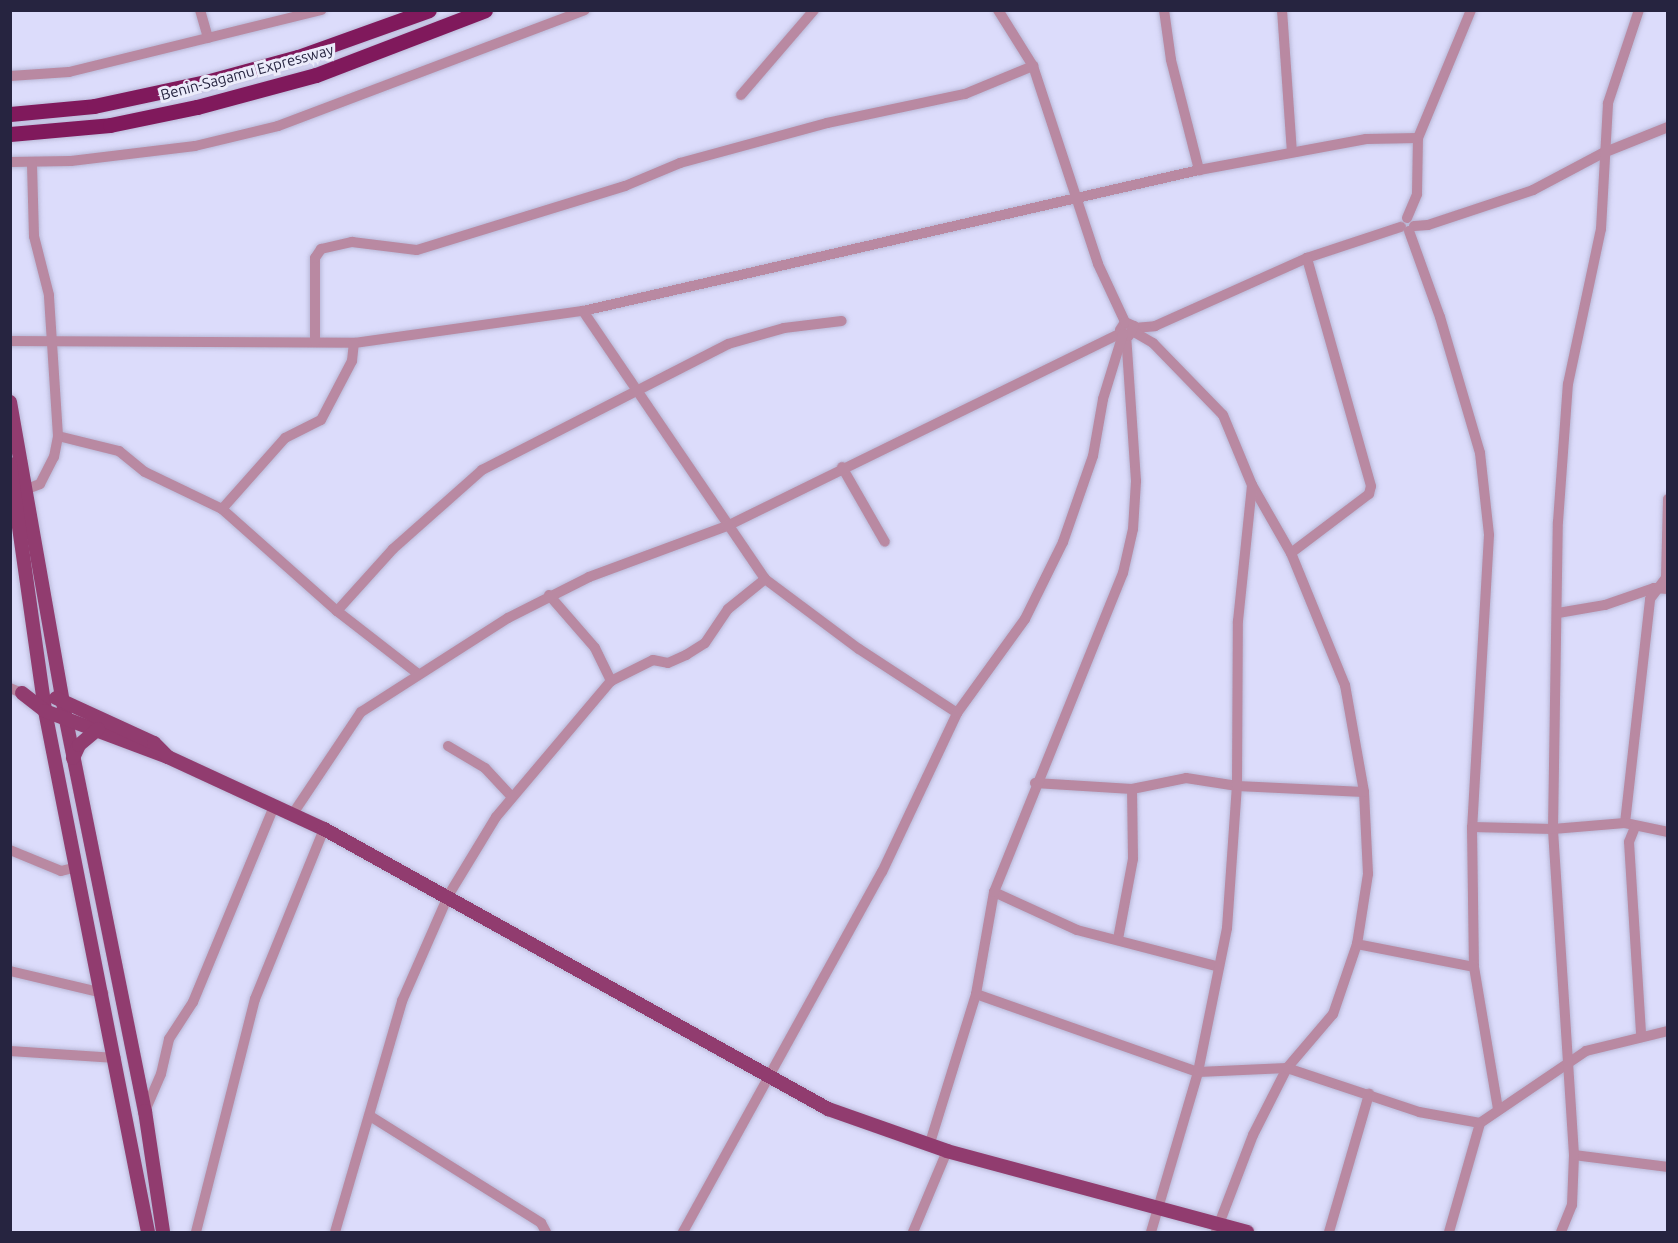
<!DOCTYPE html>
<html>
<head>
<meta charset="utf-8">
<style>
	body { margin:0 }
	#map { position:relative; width:1678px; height:1243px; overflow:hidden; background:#dcdcfb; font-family:Ubuntu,sans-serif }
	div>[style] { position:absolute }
	.roads { filter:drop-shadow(0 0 2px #b8b7d6) drop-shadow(0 0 2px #b8b7d6) }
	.minor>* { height:10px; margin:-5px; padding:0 5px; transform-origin:5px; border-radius:5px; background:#b989a2 }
	.major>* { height:14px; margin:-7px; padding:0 7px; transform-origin:7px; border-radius:7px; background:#913c6f }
	.highway>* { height:15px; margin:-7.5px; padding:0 7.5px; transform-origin:7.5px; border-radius:7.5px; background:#80195c }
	span { translate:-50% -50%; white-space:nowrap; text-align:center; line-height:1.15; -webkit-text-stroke:6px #ebebfa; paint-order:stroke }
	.street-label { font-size:15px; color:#262440 }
	.frame { position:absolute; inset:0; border:12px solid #262440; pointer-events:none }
</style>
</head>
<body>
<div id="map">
	<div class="roads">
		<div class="minor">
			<div style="left:200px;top:10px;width:29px;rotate:74deg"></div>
			<div style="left:998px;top:10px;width:66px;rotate:58deg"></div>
			<div style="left:1033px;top:66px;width:208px;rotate:71.8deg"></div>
			<div style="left:1098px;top:264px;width:64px;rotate:65deg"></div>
			<div style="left:1164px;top:10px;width:50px;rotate:82deg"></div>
			<div style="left:1171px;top:60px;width:114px;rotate:75.7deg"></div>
			<div style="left:1282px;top:10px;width:142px;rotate:86deg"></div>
			<div style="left:10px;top:76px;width:59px;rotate:-3.9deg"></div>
			<div style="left:69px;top:72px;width:260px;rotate:-13.8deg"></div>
			<div style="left:741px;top:95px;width:112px;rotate:-49.3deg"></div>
			<div style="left:10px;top:162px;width:61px;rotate:-0.9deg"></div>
			<div style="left:71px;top:161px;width:125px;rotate:-6.9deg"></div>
			<div style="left:195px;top:146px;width:85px;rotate:-13.5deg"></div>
			<div style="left:278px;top:126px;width:328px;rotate:-20.7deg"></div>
			<div style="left:1407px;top:218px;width:26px;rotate:-67deg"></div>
			<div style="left:1417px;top:194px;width:56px;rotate:-89deg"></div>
			<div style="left:1418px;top:138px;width:139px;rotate:-67.5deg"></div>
			<div style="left:1414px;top:226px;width:14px;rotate:-4deg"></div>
			<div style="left:1428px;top:225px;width:111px;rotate:-18.4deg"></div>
			<div style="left:1533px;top:190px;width:79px;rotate:-27.9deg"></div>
			<div style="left:1603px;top:153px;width:70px;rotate:-21.8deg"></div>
			<div style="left:1409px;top:231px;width:91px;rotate:70.2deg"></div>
			<div style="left:1440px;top:317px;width:142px;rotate:73.6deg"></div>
			<div style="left:1480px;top:453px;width:82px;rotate:83.7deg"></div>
			<div style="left:1489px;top:535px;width:292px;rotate:93.3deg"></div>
			<div style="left:1472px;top:827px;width:140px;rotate:89.2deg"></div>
			<div style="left:1474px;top:967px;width:144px;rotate:80.4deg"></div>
			<div style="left:583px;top:311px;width:324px;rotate:55.8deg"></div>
			<div style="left:765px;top:579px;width:117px;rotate:36.7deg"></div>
			<div style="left:859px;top:649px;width:117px;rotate:33.1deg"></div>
			<div style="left:1134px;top:328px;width:21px;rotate:-5deg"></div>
			<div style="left:1155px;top:326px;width:167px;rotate:-24.1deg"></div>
			<div style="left:1307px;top:258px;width:99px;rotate:-18.3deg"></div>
			<div style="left:1134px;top:332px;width:22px;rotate:30deg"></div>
			<div style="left:1153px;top:343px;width:100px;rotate:45.8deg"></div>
			<div style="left:1223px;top:415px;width:76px;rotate:67.5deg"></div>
			<div style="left:1252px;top:485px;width:78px;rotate:60.2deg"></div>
			<div style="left:1291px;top:553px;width:143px;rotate:67.8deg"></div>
			<div style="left:1345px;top:685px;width:109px;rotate:79.9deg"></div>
			<div style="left:1364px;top:792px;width:82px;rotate:87.2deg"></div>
			<div style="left:1368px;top:874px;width:71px;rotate:98.9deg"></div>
			<div style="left:1357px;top:944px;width:74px;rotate:108.9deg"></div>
			<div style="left:1333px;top:1014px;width:71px;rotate:130.4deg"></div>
			<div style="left:1287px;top:1068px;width:75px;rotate:116.9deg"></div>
			<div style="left:1253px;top:1135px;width:104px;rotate:110.9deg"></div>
			<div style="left:10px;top:341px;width:344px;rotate:0.3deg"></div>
			<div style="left:354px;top:343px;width:231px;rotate:-8deg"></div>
			<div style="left:583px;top:311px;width:632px;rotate:-12.89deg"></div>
			<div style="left:1199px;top:170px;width:170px;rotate:-10.5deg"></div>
			<div style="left:1366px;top:139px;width:52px;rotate:-1.1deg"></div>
			<div style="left:315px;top:342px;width:84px;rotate:-90deg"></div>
			<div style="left:315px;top:258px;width:11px;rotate:-56deg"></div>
			<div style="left:321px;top:249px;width:32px;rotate:-13deg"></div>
			<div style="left:352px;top:242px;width:65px;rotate:7deg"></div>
			<div style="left:417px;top:250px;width:218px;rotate:-17.1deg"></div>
			<div style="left:625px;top:186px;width:60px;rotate:-22.7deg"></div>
			<div style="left:680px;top:163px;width:152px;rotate:-15.2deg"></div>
			<div style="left:827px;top:123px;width:141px;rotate:-11.9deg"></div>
			<div style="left:965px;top:94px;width:74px;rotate:-22.4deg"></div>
			<div style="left:58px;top:436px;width:63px;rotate:13.8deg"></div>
			<div style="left:119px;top:451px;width:33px;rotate:39deg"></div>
			<div style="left:145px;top:472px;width:85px;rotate:25.7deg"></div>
			<div style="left:222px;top:509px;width:154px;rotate:41.6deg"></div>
			<div style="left:337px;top:611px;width:101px;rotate:37.8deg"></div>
			<div style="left:842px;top:467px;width:86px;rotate:60.2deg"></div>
			<div style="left:27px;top:489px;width:14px;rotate:-21deg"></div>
			<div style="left:40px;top:484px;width:30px;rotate:-63deg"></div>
			<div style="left:54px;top:457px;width:21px;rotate:-79deg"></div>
			<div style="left:58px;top:436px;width:141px;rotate:-93.7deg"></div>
			<div style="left:49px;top:295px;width:61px;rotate:-104.3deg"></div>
			<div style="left:34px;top:236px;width:73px;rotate:-91.6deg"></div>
			<div style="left:222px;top:509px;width:95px;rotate:-48.4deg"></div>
			<div style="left:285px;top:438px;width:40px;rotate:-26.6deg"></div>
			<div style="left:321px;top:420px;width:67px;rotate:-62.3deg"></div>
			<div style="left:352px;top:361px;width:18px;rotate:-84deg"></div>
			<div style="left:1291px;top:553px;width:98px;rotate:-37.1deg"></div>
			<div style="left:1369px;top:494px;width:8px;rotate:-76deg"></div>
			<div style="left:1371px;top:486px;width:237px;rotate:-105.7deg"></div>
			<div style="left:1666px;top:576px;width:77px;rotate:-88.5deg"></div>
			<div style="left:549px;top:595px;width:70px;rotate:49deg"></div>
			<div style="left:595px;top:648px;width:37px;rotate:64deg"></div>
			<div style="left:337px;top:611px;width:84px;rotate:-47.9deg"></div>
			<div style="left:393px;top:549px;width:119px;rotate:-41.6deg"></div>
			<div style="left:482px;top:470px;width:276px;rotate:-27.1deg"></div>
			<div style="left:728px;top:344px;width:58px;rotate:-15.9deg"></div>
			<div style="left:784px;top:328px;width:58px;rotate:-6.9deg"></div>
			<div style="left:1558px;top:613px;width:48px;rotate:-9.7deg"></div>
			<div style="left:1605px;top:605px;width:52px;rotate:-19.1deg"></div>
			<div style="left:1654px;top:588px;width:14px;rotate:4deg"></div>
			<div style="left:10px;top:688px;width:13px;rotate:23deg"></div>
			<div style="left:448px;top:746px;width:43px;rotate:30.7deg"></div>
			<div style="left:485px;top:768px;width:38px;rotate:47deg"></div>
			<div style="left:1035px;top:783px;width:97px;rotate:3.5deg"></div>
			<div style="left:1132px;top:789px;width:55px;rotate:-11.5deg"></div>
			<div style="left:1186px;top:778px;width:52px;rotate:8.9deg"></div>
			<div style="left:1237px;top:786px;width:127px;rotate:2.7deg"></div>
			<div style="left:292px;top:815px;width:124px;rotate:-56.2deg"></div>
			<div style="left:361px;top:712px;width:174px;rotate:-32.6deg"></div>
			<div style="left:508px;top:618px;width:91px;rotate:-26.8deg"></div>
			<div style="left:589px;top:577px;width:147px;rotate:-20.3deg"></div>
			<div style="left:727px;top:526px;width:439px;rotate:-26.1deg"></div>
			<div style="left:1625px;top:823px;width:225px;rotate:-83.6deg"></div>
			<div style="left:1650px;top:599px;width:30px;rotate:-53deg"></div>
			<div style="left:1472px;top:827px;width:81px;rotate:1.4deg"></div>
			<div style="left:1553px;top:829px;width:72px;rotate:-4.8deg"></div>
			<div style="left:1625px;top:823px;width:44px;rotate:11.8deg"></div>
			<div style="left:1635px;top:827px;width:16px;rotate:112deg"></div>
			<div style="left:1629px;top:842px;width:193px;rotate:86.4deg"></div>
			<div style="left:10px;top:850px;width:55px;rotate:22.4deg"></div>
			<div style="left:61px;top:871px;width:16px;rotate:-14deg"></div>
			<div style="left:994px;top:892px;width:91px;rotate:24.6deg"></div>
			<div style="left:1077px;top:930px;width:144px;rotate:14.5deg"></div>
			<div style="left:1118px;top:939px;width:81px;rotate:-79.4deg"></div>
			<div style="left:1133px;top:859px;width:70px;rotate:-90.8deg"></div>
			<div style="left:1357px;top:944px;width:119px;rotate:11.1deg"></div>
			<div style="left:10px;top:971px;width:96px;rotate:13.3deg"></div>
			<div style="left:976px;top:994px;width:235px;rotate:19.4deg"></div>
			<div style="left:1198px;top:1072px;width:89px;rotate:-2.6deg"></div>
			<div style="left:1287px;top:1068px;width:139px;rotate:18.4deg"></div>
			<div style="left:1419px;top:1112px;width:62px;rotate:10.2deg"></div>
			<div style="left:1480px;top:1123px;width:128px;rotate:-34.2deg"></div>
			<div style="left:1586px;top:1051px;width:84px;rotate:-13.7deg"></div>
			<div style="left:10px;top:1051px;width:106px;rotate:3.8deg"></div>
			<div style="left:145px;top:1111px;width:40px;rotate:-66.6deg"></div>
			<div style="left:161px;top:1074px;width:36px;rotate:-77deg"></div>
			<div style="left:169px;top:1039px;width:44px;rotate:-57deg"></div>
			<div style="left:193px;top:1002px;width:212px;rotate:-67.5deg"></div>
			<div style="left:370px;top:1116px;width:202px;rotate:32deg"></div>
			<div style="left:541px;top:1223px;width:10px;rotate:61deg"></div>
			<div style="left:929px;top:1146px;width:159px;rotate:-72.8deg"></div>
			<div style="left:976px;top:994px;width:104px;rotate:-80deg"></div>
			<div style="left:994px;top:892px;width:344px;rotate:-68deg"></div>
			<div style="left:1123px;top:573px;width:45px;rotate:-77.2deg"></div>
			<div style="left:1133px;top:529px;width:48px;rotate:-86.4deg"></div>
			<div style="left:1136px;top:481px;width:145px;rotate:-93.9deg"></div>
			<div style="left:1126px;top:336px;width:8px;rotate:-135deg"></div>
			<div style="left:1120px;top:330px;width:9px;rotate:-58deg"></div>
			<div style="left:1125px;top:322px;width:10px;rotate:24deg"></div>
			<div style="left:1134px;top:326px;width:11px;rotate:117deg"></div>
			<div style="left:1574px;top:1155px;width:95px;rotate:7.3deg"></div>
			<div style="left:196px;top:1232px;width:240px;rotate:-75.8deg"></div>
			<div style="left:255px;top:999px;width:183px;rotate:-67.9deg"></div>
			<div style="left:335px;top:1232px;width:241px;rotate:-73.8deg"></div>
			<div style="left:402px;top:1001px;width:115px;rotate:-66.3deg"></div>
			<div style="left:448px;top:896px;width:92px;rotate:-58.7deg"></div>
			<div style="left:496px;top:817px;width:178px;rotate:-49.8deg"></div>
			<div style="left:611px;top:681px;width:47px;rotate:-26.6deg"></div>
			<div style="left:653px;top:660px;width:15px;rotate:11deg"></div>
			<div style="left:668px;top:663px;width:20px;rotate:-24deg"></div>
			<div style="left:686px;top:655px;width:22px;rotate:-32deg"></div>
			<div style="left:705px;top:643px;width:41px;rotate:-55.9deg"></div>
			<div style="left:728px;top:609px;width:48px;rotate:-39deg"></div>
			<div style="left:683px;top:1232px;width:411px;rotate:-61.1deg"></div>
			<div style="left:882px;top:872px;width:176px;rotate:-64.7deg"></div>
			<div style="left:957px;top:713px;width:116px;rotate:-54.1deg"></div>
			<div style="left:1025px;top:619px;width:86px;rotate:-63.7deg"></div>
			<div style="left:1063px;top:542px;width:91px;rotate:-70.8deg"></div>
			<div style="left:1093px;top:456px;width:58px;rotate:-80deg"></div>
			<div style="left:1103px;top:399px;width:68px;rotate:-72.9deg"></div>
			<div style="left:913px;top:1232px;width:88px;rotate:-67.2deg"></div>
			<div style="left:1151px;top:1232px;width:167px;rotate:-73.6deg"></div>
			<div style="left:1198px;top:1072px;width:147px;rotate:-78.6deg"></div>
			<div style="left:1227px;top:928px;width:142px;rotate:-86deg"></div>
			<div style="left:1237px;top:786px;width:165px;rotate:-89.7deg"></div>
			<div style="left:1238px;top:621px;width:136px;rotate:-84.1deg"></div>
			<div style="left:1329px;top:1232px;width:144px;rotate:-73.8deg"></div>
			<div style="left:1449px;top:1232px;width:113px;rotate:-74.1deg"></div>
			<div style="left:1561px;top:1232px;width:29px;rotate:-68deg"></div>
			<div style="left:1572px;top:1205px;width:50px;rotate:-87.7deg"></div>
			<div style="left:1574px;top:1155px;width:327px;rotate:-93.7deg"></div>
			<div style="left:1553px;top:829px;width:307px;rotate:-89.1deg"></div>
			<div style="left:1558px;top:522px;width:138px;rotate:-85.9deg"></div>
			<div style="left:1568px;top:384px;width:158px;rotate:-78deg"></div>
			<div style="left:1601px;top:229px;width:126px;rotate:-86.8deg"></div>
			<div style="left:1608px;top:103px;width:98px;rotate:-71.6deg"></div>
		</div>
		<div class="major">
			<div style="left:10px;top:402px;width:323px;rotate:80deg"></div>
			<div style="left:66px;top:720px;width:399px;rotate:78.6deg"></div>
			<div style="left:145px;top:1111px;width:122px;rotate:81.5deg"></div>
			<div style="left:10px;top:464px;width:249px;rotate:81.9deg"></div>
			<div style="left:45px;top:711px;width:531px;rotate:78.82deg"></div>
			<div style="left:22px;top:693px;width:29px;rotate:38deg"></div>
			<div style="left:45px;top:711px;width:131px;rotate:20.5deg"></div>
			<div style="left:168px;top:757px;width:172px;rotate:24.8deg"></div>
			<div style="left:324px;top:829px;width:577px;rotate:29.05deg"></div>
			<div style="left:828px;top:1109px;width:126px;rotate:19.4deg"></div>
			<div style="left:947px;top:1151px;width:311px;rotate:15.1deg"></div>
			<div style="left:56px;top:698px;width:108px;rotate:24.7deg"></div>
			<div style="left:154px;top:743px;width:20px;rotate:45deg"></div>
			<div style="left:73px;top:758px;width:14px;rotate:-65deg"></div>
			<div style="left:79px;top:745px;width:25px;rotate:-40deg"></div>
		</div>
		<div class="highway">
			<div style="left:10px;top:114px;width:84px;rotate:-5.4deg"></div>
			<div style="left:94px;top:106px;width:115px;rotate:-12.1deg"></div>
			<div style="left:206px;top:82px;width:95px;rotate:-15.2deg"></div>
			<div style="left:298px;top:57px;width:139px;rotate:-19.7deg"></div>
			<div style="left:10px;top:134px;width:100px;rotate:-5.1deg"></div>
			<div style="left:110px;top:125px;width:89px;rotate:-11.7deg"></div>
			<div style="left:197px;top:107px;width:123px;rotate:-15.1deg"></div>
			<div style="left:316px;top:75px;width:181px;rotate:-21deg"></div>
		</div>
	</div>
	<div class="street-label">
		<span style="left:247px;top:72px;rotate:-15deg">Benin-Sagamu Expressway</span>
	</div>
	<div class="frame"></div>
</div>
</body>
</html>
